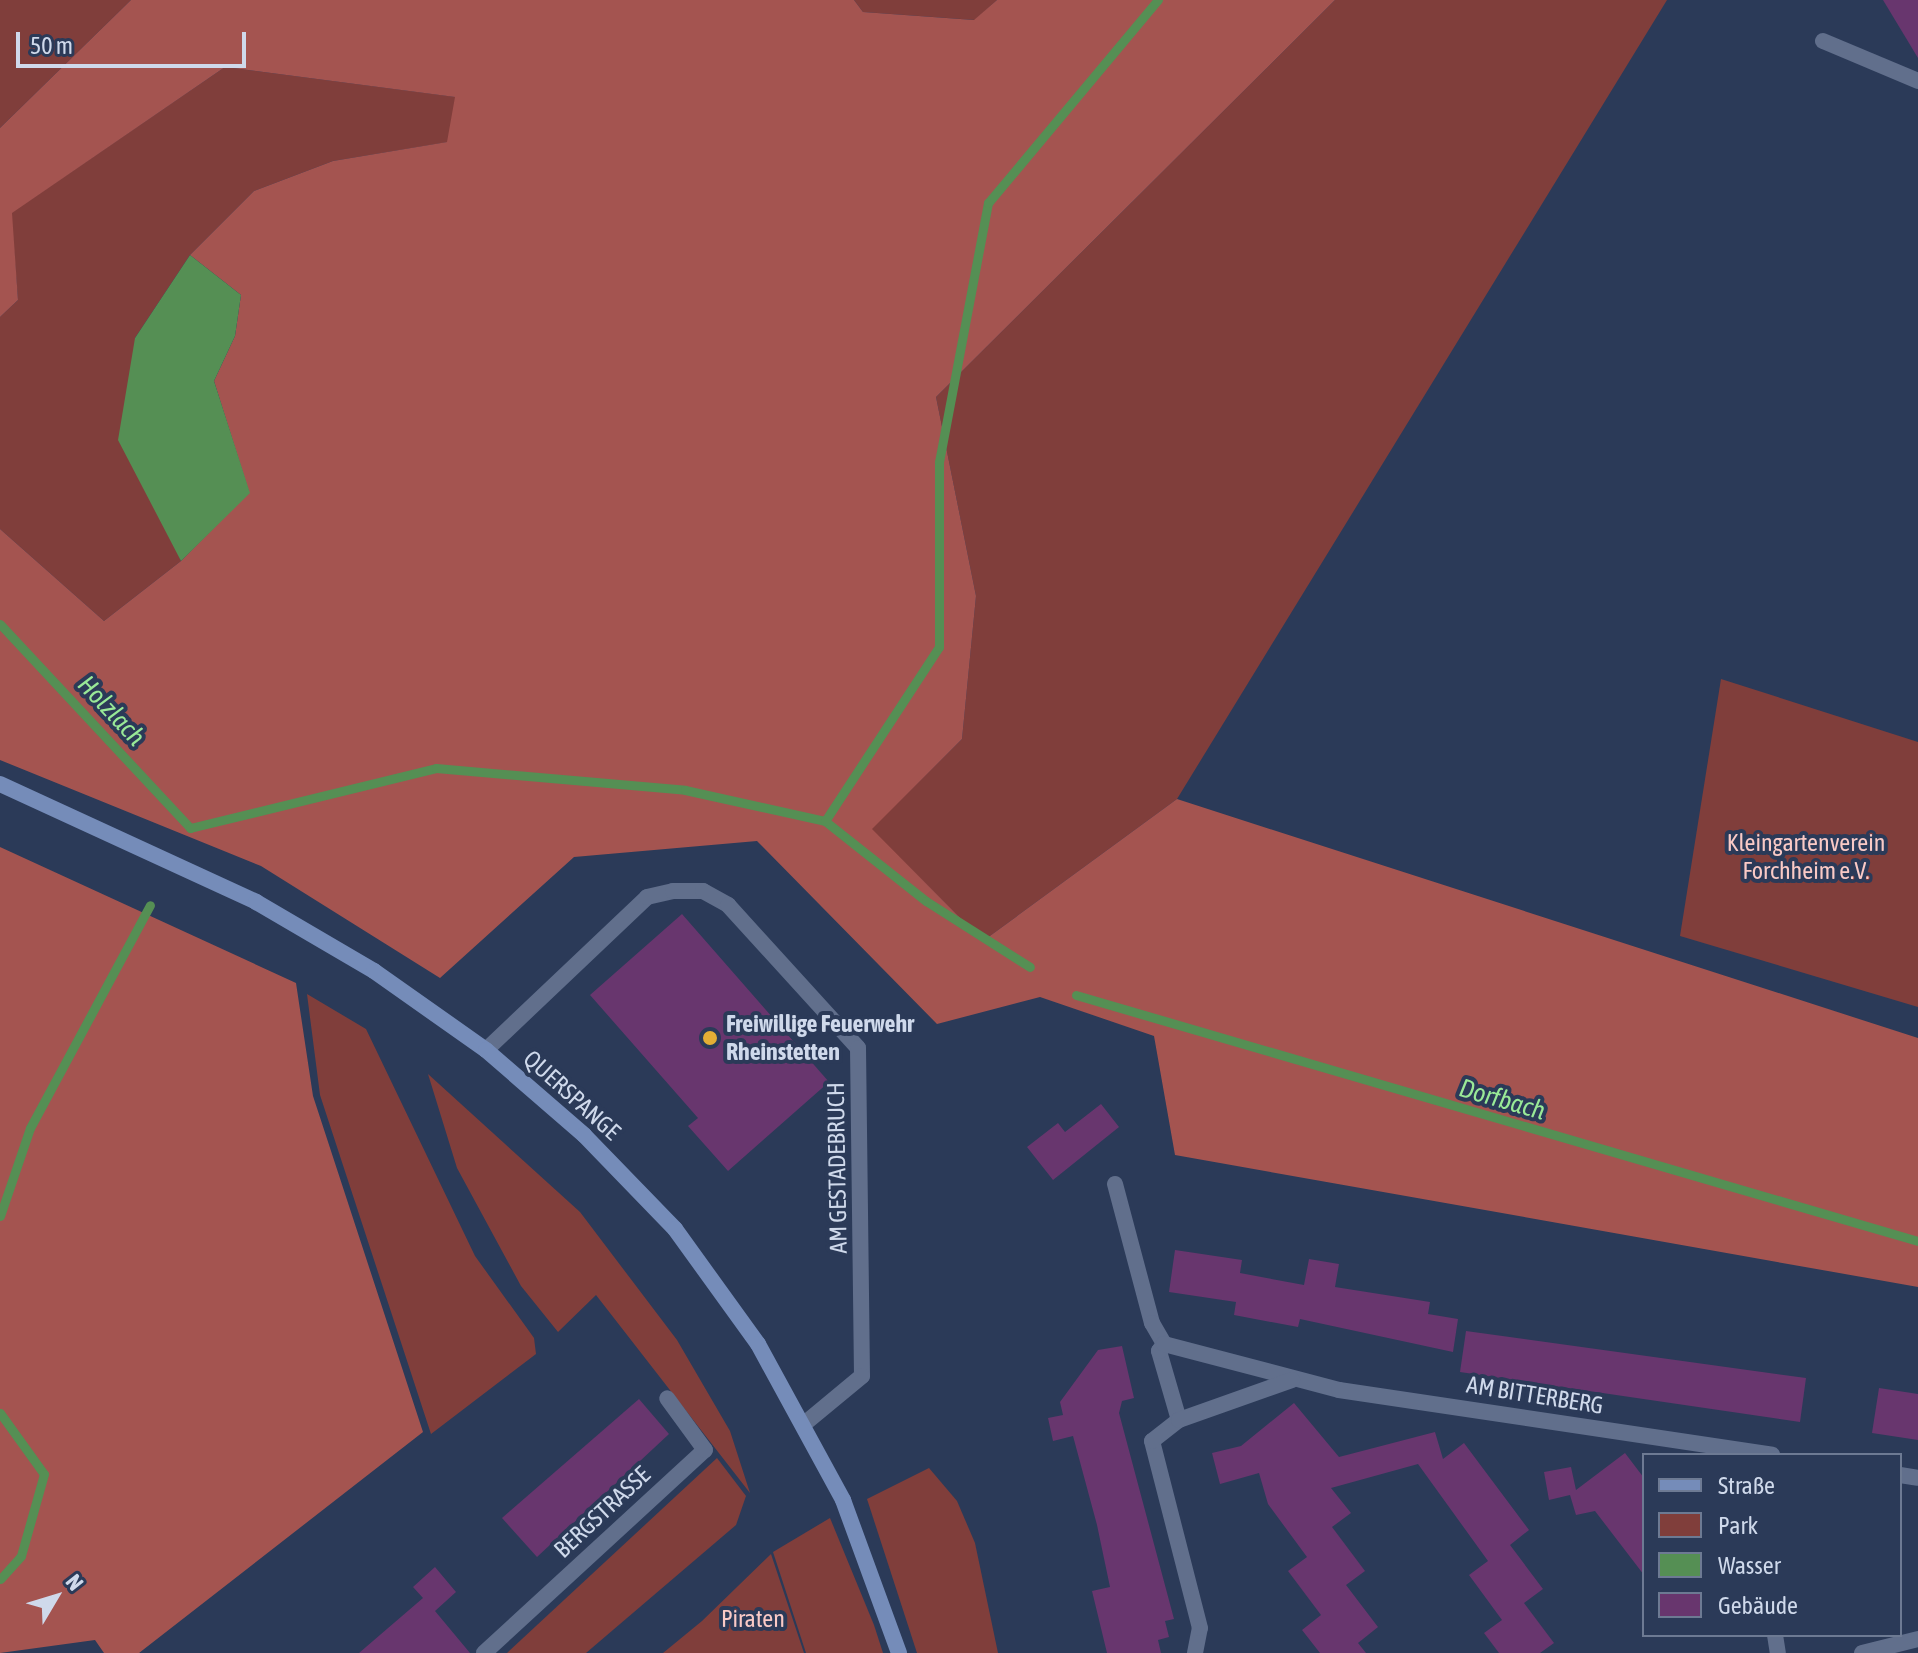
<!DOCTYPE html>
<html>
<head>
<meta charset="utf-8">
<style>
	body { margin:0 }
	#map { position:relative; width:1918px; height:1653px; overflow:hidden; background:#2b3a58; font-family:"Asap Condensed",sans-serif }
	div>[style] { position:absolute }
	.green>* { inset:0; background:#803e3b }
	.forest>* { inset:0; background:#a45450 }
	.water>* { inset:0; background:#558f54 }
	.stream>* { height:9px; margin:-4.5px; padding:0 4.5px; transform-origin:4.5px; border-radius:4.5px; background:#558f54 }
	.building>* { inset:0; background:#68366e }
	.lane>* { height:16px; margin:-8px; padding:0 8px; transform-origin:8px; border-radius:8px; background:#616f8c }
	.street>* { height:16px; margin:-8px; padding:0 8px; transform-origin:8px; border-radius:8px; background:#616f8c }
	.secondary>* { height:16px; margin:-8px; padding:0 8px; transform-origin:8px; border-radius:8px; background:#758cb9 }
	.dots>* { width:22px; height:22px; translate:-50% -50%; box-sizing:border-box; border:4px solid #2b3a58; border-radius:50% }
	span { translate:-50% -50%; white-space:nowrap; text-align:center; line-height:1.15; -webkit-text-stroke:8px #2b3a58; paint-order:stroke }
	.park-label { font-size:24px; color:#facac6 }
	.poi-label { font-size:24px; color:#cfd9eb; font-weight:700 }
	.left { translate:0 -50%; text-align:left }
	.street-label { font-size:24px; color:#cfd9eb }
	.water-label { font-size:26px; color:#99e997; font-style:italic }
	.legend { position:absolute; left:1642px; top:1453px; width:260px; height:184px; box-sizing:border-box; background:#2b3a58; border:2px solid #6d7a93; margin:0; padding:10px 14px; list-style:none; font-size:24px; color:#cfd9eb }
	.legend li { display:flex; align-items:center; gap:16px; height:40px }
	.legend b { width:40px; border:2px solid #6d7a93 }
	.north { position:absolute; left:16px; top:1557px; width:80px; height:80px; -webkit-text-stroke:6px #2b3a58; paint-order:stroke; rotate:52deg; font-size:22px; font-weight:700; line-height:32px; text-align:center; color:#cfd9eb }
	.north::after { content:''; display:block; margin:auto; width:28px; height:36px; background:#cfd9eb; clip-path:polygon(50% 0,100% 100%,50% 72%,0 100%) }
	.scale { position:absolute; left:16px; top:32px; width:230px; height:36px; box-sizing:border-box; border:4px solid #cfd9eb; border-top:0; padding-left:10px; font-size:24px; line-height:28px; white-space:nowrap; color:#cfd9eb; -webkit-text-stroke:6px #2b3a58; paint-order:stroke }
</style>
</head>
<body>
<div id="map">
	<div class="green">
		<div style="clip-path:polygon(0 0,131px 0,0 128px)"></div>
		<div style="clip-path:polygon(854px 0,997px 0,975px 20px,863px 12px)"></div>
		<div style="clip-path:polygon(1335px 0,1667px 0,1177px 799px,983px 941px,871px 829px,962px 739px,976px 596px,936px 397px)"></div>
		<div style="clip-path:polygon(225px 67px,456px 97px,448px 142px,333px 161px,254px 191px,190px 255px,135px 338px,164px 520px,181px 561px,104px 621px,0 529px,0 317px,18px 300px,11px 213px)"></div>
		<div style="clip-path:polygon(1721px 679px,1918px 742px,1918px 1007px,1680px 936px)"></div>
		<div style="clip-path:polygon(307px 994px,366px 1029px,475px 1256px,534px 1338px,536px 1354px,431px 1434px,320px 1095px)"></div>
		<div style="clip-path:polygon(428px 1074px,580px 1212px,677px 1340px,730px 1431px,750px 1493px,596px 1295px,558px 1332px,521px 1286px,457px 1168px)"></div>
		<div style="clip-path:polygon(717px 1458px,746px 1496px,736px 1525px,586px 1653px,507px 1653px)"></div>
		<div style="clip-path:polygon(929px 1468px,957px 1501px,975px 1543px,998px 1653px,917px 1653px,867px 1499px)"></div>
		<div style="clip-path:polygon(830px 1518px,874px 1625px,883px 1653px,806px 1653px,773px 1552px)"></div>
		<div style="clip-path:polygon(771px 1554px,804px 1653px,663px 1653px,702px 1621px)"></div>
	</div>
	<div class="forest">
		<div style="clip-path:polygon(131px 0,854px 0,863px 12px,974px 20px,997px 0,1335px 0,936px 397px,976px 596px,962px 739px,872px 829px,983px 941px,1177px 799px,1918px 1038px,1918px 1287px,1175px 1155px,1154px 1036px,1040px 997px,937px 1024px,757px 841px,574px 857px,440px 978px,261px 866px,0 760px,0 529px,104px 621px,181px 561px,249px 492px,214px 381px,235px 336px,241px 295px,190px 255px,254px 191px,333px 161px,447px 142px,455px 97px,225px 67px,12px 213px,18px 300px,0 317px,0 128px)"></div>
		<div style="clip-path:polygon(0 847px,296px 983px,313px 1096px,423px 1432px,139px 1653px,104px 1653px,95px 1640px,0 1653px)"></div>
	</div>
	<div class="water">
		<div style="clip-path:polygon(190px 255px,241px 295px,235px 336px,214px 381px,250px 493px,181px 561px,118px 440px,135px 338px)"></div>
	</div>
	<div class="stream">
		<div style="left:0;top:624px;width:279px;rotate:47deg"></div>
		<div style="left:190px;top:828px;width:253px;rotate:-13.7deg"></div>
		<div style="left:436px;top:768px;width:250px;rotate:5deg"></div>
		<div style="left:685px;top:790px;width:143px;rotate:12.5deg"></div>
		<div style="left:825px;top:821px;width:129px;rotate:38.4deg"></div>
		<div style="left:926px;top:901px;width:123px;rotate:32.4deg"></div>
		<div style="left:825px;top:821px;width:208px;rotate:-56.8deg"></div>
		<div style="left:939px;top:647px;width:185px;rotate:-90deg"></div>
		<div style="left:939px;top:462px;width:264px;rotate:-79.3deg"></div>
		<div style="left:988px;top:203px;width:265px;rotate:-50.1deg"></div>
		<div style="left:1076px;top:995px;width:877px;rotate:16.29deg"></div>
		<div style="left:0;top:1216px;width:93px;rotate:-71.2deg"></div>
		<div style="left:30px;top:1128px;width:253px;rotate:-61.7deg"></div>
		<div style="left:0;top:1413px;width:75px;rotate:54.2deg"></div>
		<div style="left:44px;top:1474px;width:85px;rotate:105.7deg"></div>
		<div style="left:21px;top:1556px;width:31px;rotate:132deg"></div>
	</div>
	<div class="building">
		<div style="clip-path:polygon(1883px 0,1918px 0,1918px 58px)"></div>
		<div style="clip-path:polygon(682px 914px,829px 1082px,728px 1171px,688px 1126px,698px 1118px,590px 995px)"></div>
		<div style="clip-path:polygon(1101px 1104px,1119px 1127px,1053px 1180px,1027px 1147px,1058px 1123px,1065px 1132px)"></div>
		<div style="clip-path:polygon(1175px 1250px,1242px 1260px,1240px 1273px,1304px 1285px,1309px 1259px,1339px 1264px,1335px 1287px,1430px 1302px,1428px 1314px,1458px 1319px,1453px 1352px,1300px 1319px,1298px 1327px,1234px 1315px,1236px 1302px,1169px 1292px)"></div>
		<div style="clip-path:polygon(1466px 1331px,1806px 1378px,1800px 1422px,1460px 1372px)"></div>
		<div style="clip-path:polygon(1122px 1346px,1134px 1398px,1122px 1401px,1119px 1413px,1174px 1619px,1165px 1621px,1169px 1637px,1158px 1640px,1161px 1653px,1107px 1653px,1092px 1591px,1110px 1587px,1097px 1525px,1073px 1436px,1053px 1441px,1048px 1418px,1063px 1415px,1060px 1402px,1098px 1350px)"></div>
		<div style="clip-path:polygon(1879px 1388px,1918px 1394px,1918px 1440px,1872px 1433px)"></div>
		<div style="clip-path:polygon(639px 1399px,669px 1434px,537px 1557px,502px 1518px)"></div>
		<div style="clip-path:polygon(1294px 1403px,1339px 1457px,1435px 1432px,1443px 1459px,1464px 1443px,1529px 1530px,1510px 1545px,1543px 1589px,1524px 1603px,1554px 1643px,1540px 1653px,1499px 1653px,1484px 1633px,1502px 1620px,1469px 1575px,1488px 1561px,1418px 1464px,1331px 1488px,1351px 1513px,1332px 1527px,1365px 1571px,1346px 1585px,1378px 1627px,1358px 1643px,1366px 1653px,1320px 1653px,1302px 1630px,1321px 1615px,1288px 1571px,1307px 1557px,1268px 1504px,1259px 1473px,1220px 1484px,1212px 1453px,1241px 1446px)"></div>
		<div style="clip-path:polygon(1625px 1453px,1644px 1478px,1644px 1575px,1595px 1511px,1576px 1515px,1570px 1495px,1549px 1500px,1544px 1472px,1571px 1467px,1576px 1490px)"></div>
		<div style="clip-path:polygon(435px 1567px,456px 1592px,435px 1611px,470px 1653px,359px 1653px,423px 1598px,413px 1587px)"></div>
	</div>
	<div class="lane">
		<div style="left:1823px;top:41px;width:103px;rotate:22.8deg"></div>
		<div style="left:486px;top:1050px;width:222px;rotate:-43.5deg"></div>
		<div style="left:647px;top:897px;width:27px;rotate:-13deg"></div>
		<div style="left:673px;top:891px;width:30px"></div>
		<div style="left:703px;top:891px;width:29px;rotate:29deg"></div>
		<div style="left:728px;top:905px;width:193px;rotate:47.7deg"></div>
		<div style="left:858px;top:1048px;width:328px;rotate:89.3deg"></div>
		<div style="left:862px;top:1376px;width:75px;rotate:140.4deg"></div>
		<div style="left:1115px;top:1184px;width:144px;rotate:75.1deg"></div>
		<div style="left:1152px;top:1323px;width:24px;rotate:60deg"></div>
	</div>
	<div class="street">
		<div style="left:1179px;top:1420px;width:72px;rotate:-106.2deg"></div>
		<div style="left:1159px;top:1351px;width:9px;rotate:-54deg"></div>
		<div style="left:1164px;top:1344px;width:181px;rotate:14.7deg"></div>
		<div style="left:1339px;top:1390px;width:438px;rotate:8.5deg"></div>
		<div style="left:1900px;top:1475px;width:18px;rotate:9deg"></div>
		<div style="left:1775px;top:1635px;width:18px;rotate:81deg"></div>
		<div style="left:484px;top:1653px;width:300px;rotate:-42.6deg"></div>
		<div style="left:705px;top:1450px;width:64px;rotate:-126.2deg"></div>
		<div style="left:1195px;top:1653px;width:25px;rotate:-79deg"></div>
		<div style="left:1200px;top:1628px;width:193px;rotate:-104.4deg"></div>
		<div style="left:1152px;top:1441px;width:34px;rotate:-38deg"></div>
		<div style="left:1179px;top:1420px;width:120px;rotate:-19.5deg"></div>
		<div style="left:1862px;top:1653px;width:58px;rotate:-14deg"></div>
	</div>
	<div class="secondary">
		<div style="left:0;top:784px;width:282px;rotate:24.7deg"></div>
		<div style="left:256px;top:902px;width:137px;rotate:30.3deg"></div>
		<div style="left:374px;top:971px;width:137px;rotate:35.2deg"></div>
		<div style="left:486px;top:1050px;width:130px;rotate:40.9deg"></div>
		<div style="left:584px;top:1135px;width:131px;rotate:45.9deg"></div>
		<div style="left:675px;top:1229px;width:142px;rotate:54.2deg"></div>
		<div style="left:758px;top:1344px;width:178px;rotate:61.4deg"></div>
		<div style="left:843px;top:1500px;width:163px;rotate:69.9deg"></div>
	</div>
	<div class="dots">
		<div style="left:710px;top:1038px;background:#e3ae35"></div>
	</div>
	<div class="park-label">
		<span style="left:1806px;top:857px">Kleingartenverein<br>Forchheim e.V.</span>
		<span style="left:753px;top:1619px">Piraten</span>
	</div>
	<div class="poi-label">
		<span class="left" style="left:726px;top:1038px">Freiwillige Feuerwehr<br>Rheinstetten</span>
	</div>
	<div class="street-label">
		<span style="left:572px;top:1095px;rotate:42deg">QUERSPANGE</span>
		<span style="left:837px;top:1168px;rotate:-91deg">AM GESTADEBRUCH</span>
		<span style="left:1535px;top:1395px;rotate:9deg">AM BITTERBERG</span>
		<span style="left:602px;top:1512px;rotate:-43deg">BERGSTRASSE</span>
	</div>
	<div class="water-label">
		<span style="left:111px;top:711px;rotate:47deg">Holzlach</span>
		<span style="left:1502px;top:1100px;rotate:16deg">Dorfbach</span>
	</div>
	<ul class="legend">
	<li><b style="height:10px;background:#758cb9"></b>Straße</li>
	<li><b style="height:22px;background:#803e3b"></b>Park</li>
	<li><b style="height:22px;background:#558f54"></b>Wasser</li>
	<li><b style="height:22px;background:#68366e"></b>Gebäude</li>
	</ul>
	<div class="north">N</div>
	<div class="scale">50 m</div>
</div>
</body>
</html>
